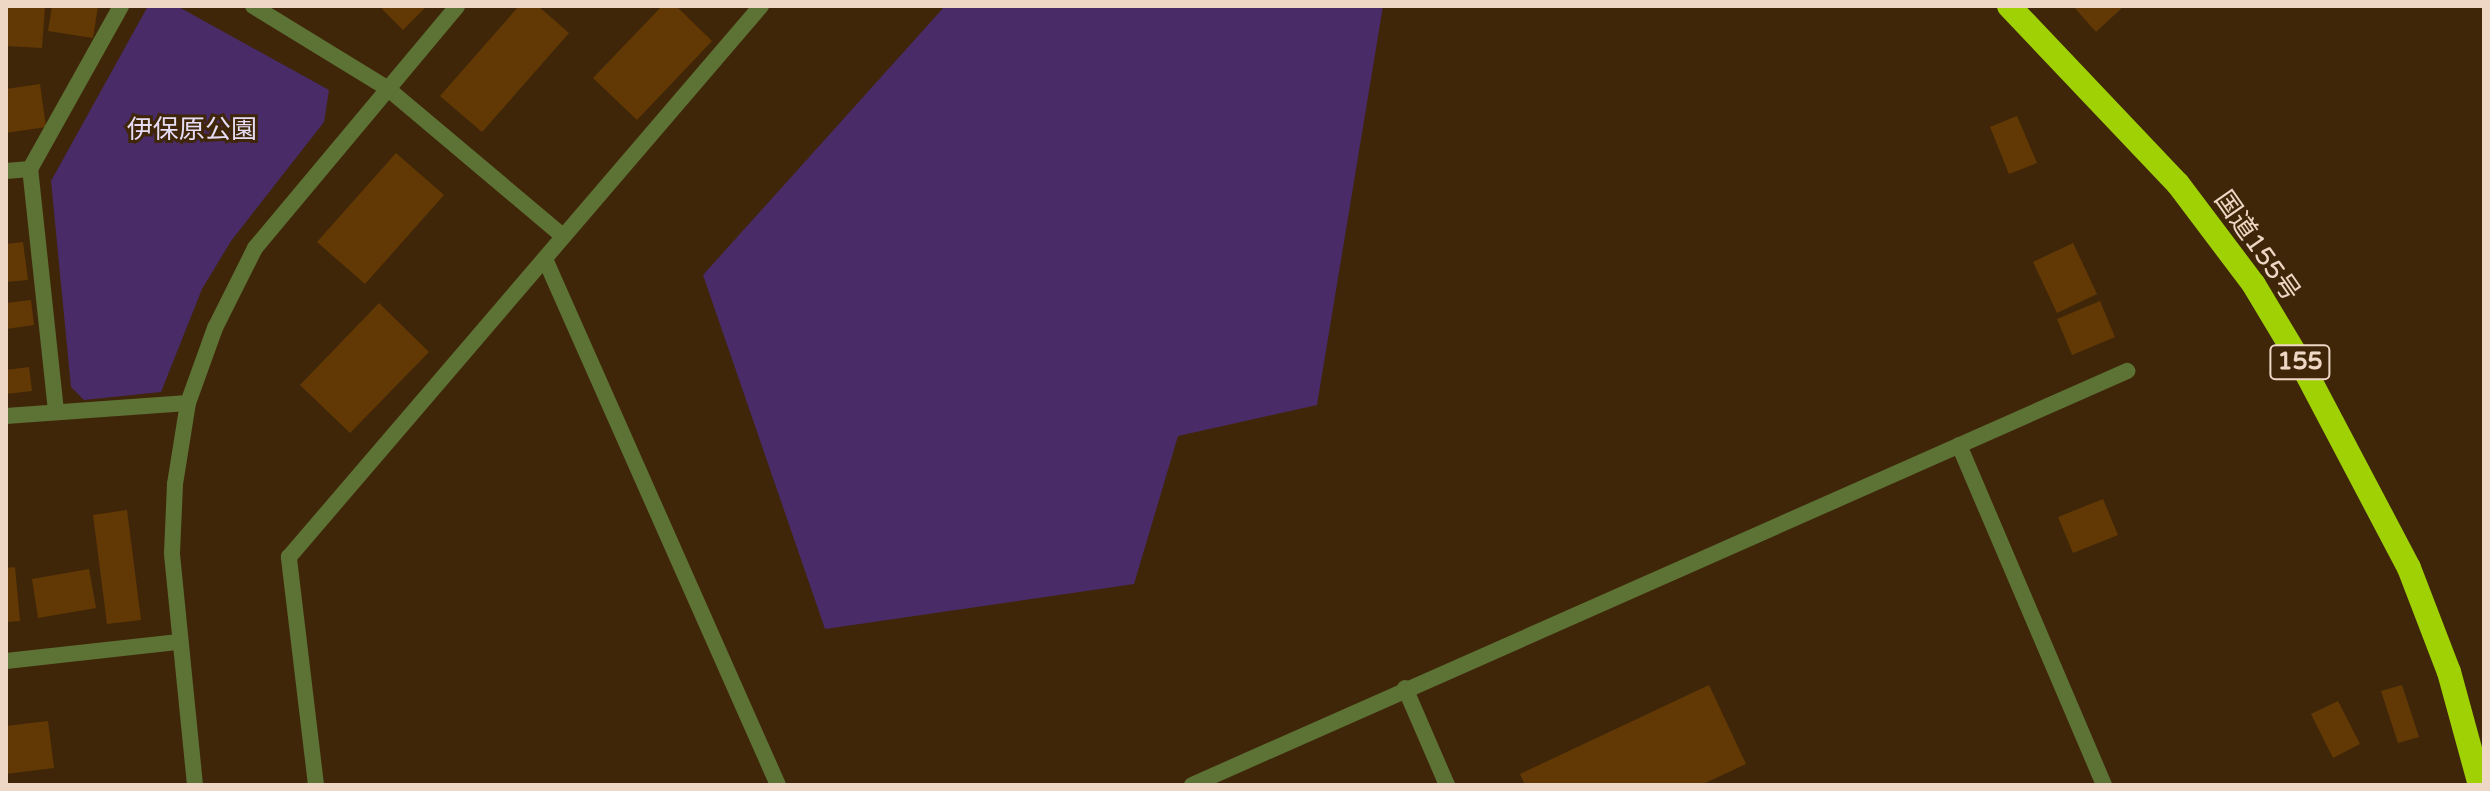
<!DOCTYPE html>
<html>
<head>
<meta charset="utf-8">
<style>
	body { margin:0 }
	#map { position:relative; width:2490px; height:791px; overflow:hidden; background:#3f2609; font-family:"Varela Round","Noto Sans JP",sans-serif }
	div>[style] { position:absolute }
	.green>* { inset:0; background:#492b67 }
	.building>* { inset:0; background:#623905 }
	.street>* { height:16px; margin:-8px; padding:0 8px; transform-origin:8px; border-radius:8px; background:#5d7235 }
	.highway>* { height:24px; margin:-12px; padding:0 12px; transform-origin:12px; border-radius:12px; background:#a0d105 }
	span { translate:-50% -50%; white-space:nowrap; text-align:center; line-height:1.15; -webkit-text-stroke:6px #3f2609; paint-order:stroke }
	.shield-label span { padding:2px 6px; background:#3f2609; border:2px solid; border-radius:6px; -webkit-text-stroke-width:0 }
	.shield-label { font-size:24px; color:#eed8c5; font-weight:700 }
	.park-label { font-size:26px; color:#e6dcf4 }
	.street-label { font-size:26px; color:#eed8c5 }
	.frame { position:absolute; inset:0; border:8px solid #eed8c5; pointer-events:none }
</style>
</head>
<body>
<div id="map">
	<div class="green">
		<div style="clip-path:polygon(148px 6px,177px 6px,329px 90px,324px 122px,231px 241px,202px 289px,161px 392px,84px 400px,71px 387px,51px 181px)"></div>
		<div style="clip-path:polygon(945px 6px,1383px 6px,1317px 405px,1178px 436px,1134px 584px,825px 629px,703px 275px)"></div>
	</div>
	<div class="building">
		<div style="clip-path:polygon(6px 6px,45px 6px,42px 48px,6px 46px)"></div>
		<div style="clip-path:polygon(52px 6px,98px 6px,93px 38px,48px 31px)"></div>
		<div style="clip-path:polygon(384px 6px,427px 6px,403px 30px,382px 9px)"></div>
		<div style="clip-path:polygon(519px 6px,538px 6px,569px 33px,482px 132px,440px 96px)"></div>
		<div style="clip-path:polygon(662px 6px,676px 6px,712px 41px,637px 120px,593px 78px)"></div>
		<div style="clip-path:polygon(2073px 6px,2124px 6px,2096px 32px)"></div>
		<div style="clip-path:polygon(40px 84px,46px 127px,6px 133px,6px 89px)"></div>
		<div style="clip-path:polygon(2017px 116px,2037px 163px,2009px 174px,1990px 127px)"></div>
		<div style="clip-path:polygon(396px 153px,444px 195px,365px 284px,317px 242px)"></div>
		<div style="clip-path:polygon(23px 242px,28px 280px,6px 282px,6px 244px)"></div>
		<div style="clip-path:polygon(2073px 243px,2097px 294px,2057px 313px,2033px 262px)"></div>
		<div style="clip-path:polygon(31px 300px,34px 325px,6px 329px,6px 303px)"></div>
		<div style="clip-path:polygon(2100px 301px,2115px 337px,2072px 355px,2057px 319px)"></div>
		<div style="clip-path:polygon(379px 303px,429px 352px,350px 433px,300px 385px)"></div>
		<div style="clip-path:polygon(29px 367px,32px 391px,6px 394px,6px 370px)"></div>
		<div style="clip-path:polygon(2103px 499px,2118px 535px,2073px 553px,2058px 517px)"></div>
		<div style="clip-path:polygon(127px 510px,141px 620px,107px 624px,93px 515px)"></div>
		<div style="clip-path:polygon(15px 567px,20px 621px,6px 622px,6px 568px)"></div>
		<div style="clip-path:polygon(89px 569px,96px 608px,38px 618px,32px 579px)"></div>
		<div style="clip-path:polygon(1709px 685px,1746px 764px,1701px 785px,1525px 785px,1520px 774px)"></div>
		<div style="clip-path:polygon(2402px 685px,2419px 737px,2398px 743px,2381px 691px)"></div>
		<div style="clip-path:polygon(2338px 701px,2360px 744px,2333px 758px,2311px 714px)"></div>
		<div style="clip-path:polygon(48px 721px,54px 768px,6px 774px,6px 726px)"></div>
	</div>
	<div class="street">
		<div style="left:253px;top:6px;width:157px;rotate:31.5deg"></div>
		<div style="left:387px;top:88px;width:230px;rotate:40.1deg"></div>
		<div style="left:6px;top:171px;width:24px;rotate:-5deg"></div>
		<div style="left:545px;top:259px;width:575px;rotate:66.11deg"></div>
		<div style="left:56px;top:411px;width:243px;rotate:-96.1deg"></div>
		<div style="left:30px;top:169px;width:187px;rotate:-60.8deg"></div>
		<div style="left:6px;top:416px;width:182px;rotate:-4.1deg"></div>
		<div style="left:1959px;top:445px;width:370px;rotate:66.9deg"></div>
		<div style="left:6px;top:661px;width:174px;rotate:-6.3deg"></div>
		<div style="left:1405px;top:688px;width:106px;rotate:66.6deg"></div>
		<div style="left:195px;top:785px;width:233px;rotate:-95.7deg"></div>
		<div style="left:172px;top:553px;width:69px;rotate:-87.5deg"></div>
		<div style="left:175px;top:484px;width:82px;rotate:-80.9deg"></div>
		<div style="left:188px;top:403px;width:80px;rotate:-70.2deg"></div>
		<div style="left:215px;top:328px;width:89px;rotate:-63.4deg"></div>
		<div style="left:255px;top:248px;width:315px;rotate:-50.1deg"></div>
		<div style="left:316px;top:785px;width:230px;rotate:-96.8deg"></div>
		<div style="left:289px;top:557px;width:726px;rotate:-49.42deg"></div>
		<div style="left:1192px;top:785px;width:1023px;rotate:-23.88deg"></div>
	</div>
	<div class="highway">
		<div style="left:2009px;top:6px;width:245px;rotate:46.5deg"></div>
		<div style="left:2178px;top:184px;width:126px;rotate:53deg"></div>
		<div style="left:2254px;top:285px;width:93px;rotate:59deg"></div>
		<div style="left:2302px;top:365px;width:229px;rotate:62.2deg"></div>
		<div style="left:2409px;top:568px;width:111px;rotate:69deg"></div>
		<div style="left:2449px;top:672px;width:117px;rotate:74.7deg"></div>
	</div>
	<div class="shield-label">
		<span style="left:2300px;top:362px">155</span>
	</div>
	<div class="park-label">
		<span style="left:192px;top:130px">伊保原公園</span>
	</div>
	<div class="street-label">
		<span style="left:2257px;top:246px;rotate:55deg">国道155号</span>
	</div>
	<div class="frame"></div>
</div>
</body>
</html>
